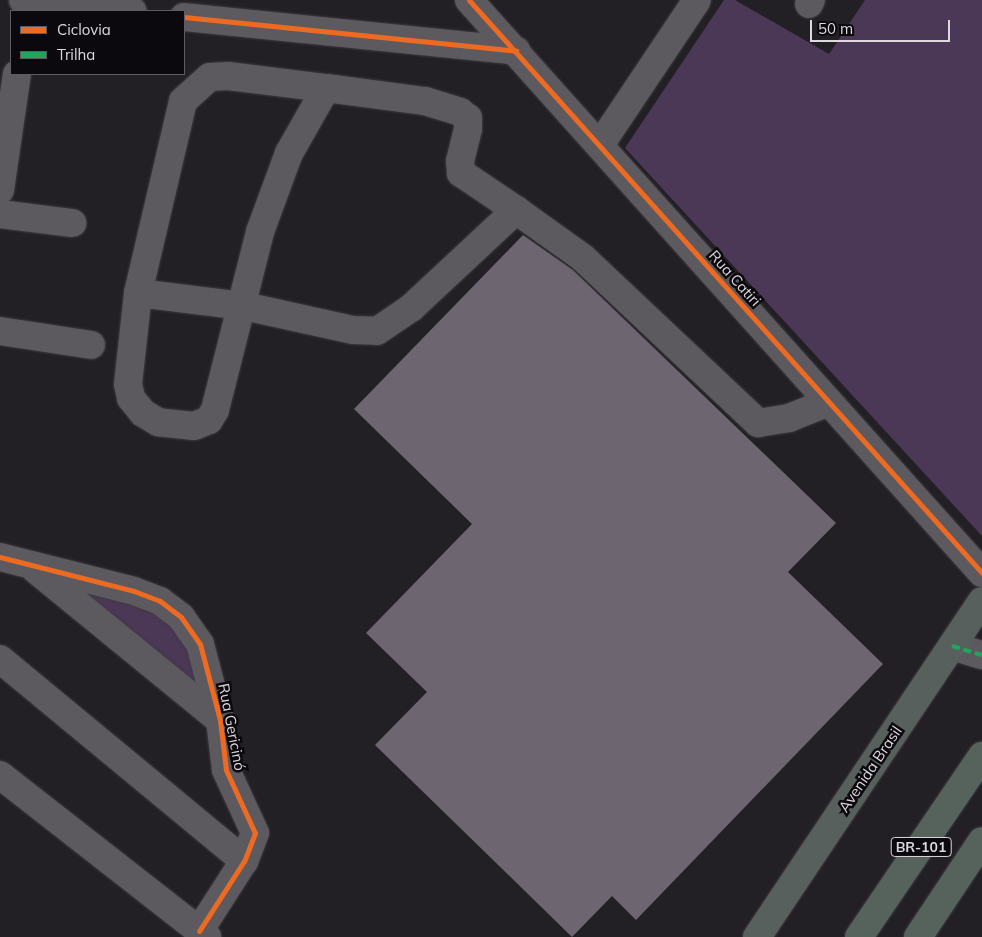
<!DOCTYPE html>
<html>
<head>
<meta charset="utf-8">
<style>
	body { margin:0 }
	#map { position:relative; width:982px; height:937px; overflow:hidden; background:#232025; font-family:Mulish,sans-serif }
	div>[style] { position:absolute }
	.green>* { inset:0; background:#4b3756 }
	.building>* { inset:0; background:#6d6671 }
	.roads { filter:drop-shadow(0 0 1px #3e3b40) drop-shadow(0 0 1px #3e3b40) }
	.minor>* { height:28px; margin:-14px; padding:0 14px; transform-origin:14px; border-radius:14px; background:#5c5a5e }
	.major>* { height:28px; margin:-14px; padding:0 14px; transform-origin:14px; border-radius:14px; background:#58605d }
	.highway>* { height:28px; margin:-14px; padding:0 14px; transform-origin:14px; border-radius:14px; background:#56635d }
	.quiet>* { height:4px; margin-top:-2px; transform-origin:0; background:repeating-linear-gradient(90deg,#20a55d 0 8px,transparent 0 12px) }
	.cycleway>* { height:5px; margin:-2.5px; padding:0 2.5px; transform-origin:2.5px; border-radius:2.5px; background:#ed6a23 }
	span { translate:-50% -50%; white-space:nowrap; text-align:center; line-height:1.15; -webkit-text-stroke:5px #0b090d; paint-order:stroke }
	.shield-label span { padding:1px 4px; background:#0b090d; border:1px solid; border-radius:4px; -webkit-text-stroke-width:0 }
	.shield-label { font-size:14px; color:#ddd9df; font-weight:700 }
	.street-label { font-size:15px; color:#ddd9df }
	.legend { position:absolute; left:10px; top:10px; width:175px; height:65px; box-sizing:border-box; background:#0b090d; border:1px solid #5f5c61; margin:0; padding:6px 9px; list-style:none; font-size:15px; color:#ddd9df }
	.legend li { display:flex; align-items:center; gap:10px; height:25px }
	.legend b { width:25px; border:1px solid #5f5c61 }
	.scale { position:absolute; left:810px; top:20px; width:140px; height:22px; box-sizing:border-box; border:2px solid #ddd9df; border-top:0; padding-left:6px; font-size:15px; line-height:18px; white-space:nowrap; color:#ddd9df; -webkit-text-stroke:4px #0b090d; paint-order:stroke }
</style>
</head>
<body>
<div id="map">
	<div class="green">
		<div style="clip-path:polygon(724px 0,735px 0,829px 54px,865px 0,982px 0,982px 536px,625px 148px)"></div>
		<div style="clip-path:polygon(29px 564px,181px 617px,220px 720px)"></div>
	</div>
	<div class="building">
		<div style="clip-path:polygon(523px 235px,573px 270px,836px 523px,788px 572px,883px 664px,636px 920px,612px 896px,572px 937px,375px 745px,427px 692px,366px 633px,472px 524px,354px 409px)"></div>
	</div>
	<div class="roads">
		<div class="minor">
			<div style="left:23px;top:0;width:110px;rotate:5.8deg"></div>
			<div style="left:469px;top:0;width:769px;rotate:48.16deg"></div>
			<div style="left:809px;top:4px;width:4px;rotate:-63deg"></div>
			<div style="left:184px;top:17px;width:334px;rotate:5.8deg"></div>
			<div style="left:326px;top:88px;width:75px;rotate:119.6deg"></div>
			<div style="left:289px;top:153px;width:84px;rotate:110.2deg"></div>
			<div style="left:260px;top:232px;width:184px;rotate:104.2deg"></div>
			<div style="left:215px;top:410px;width:12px;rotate:121deg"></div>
			<div style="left:209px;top:420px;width:16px;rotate:158deg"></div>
			<div style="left:194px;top:426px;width:36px;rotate:-174deg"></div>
			<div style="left:158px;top:422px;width:17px;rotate:-149deg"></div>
			<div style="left:143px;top:413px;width:19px;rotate:-129deg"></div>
			<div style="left:131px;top:398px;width:14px;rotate:-102deg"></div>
			<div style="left:128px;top:384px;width:92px;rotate:-83.7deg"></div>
			<div style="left:138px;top:293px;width:197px;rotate:-76.8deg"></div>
			<div style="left:183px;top:101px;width:36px;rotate:-42deg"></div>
			<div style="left:210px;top:77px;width:18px;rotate:-3deg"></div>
			<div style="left:228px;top:76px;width:99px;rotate:7deg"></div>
			<div style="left:326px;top:88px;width:100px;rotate:7.5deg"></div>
			<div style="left:425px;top:101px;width:37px;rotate:17deg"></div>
			<div style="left:460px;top:112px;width:10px;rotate:37deg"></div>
			<div style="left:468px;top:118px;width:11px;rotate:90deg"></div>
			<div style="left:468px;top:129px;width:33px;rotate:104deg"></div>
			<div style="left:460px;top:161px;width:12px;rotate:85deg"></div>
			<div style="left:461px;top:173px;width:66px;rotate:33.9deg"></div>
			<div style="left:600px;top:145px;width:174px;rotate:-56.2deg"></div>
			<div style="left:0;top:190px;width:117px;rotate:-81.7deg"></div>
			<div style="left:0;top:214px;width:73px;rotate:7.1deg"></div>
			<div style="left:138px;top:293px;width:107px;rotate:7deg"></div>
			<div style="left:244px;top:306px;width:112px;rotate:12.4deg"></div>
			<div style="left:353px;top:330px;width:24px;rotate:2deg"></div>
			<div style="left:377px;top:331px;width:41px;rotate:-34.1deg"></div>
			<div style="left:411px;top:308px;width:144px;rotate:-43deg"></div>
			<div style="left:516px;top:210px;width:82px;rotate:35.6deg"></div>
			<div style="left:583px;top:258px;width:241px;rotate:43.3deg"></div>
			<div style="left:758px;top:423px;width:31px;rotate:-9deg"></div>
			<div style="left:789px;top:418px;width:43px;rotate:-21.8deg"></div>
			<div style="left:0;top:331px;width:92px;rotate:8.7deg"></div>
			<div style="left:0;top:557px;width:138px;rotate:14.2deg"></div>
			<div style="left:134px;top:591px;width:28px;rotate:21deg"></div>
			<div style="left:160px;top:601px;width:26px;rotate:37deg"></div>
			<div style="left:181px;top:617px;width:33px;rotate:55deg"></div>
			<div style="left:200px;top:644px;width:79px;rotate:75.3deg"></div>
			<div style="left:220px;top:720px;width:50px;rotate:83.2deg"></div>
			<div style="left:226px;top:770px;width:69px;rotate:65.3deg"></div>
			<div style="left:255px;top:833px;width:30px;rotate:111deg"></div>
			<div style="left:244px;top:861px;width:83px;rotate:122.7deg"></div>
			<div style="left:36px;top:570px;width:237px;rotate:39.2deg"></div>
			<div style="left:952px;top:646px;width:31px;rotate:17deg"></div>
			<div style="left:0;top:659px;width:317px;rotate:39.6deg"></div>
			<div style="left:0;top:775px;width:263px;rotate:38deg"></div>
		</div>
		<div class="major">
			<div style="left:757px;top:937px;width:404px;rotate:-56.2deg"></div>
		</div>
		<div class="highway">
			<div style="left:859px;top:937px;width:219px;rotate:-55.8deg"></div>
			<div style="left:918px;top:937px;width:115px;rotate:-56.3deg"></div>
		</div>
	</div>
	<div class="quiet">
		<div style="left:952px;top:646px;width:31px;rotate:17deg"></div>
	</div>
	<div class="cycleway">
		<div style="left:469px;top:0;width:769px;rotate:48.16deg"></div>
		<div style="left:184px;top:17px;width:334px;rotate:5.8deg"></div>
		<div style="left:0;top:557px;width:138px;rotate:14.2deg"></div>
		<div style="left:134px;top:591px;width:28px;rotate:21deg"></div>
		<div style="left:160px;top:601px;width:26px;rotate:37deg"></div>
		<div style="left:181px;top:617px;width:33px;rotate:55deg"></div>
		<div style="left:200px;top:644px;width:79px;rotate:75.3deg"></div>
		<div style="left:220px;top:720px;width:50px;rotate:83.2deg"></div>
		<div style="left:226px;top:770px;width:69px;rotate:65.3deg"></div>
		<div style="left:255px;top:833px;width:30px;rotate:111deg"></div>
		<div style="left:244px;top:861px;width:83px;rotate:122.7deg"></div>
	</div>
	<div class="shield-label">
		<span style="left:921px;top:847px">BR-101</span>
	</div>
	<div class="street-label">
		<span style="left:735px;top:278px;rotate:48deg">Rua Catiri</span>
		<span style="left:232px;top:727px;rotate:79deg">Rua Gericinó</span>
		<span style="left:870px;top:769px;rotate:-56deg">Avenida Brasil</span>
	</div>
	<ul class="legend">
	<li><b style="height:6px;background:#ed6a23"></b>Ciclovia</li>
	<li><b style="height:6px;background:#20a55d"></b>Trilha</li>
	</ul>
	<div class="scale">50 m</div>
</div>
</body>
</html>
